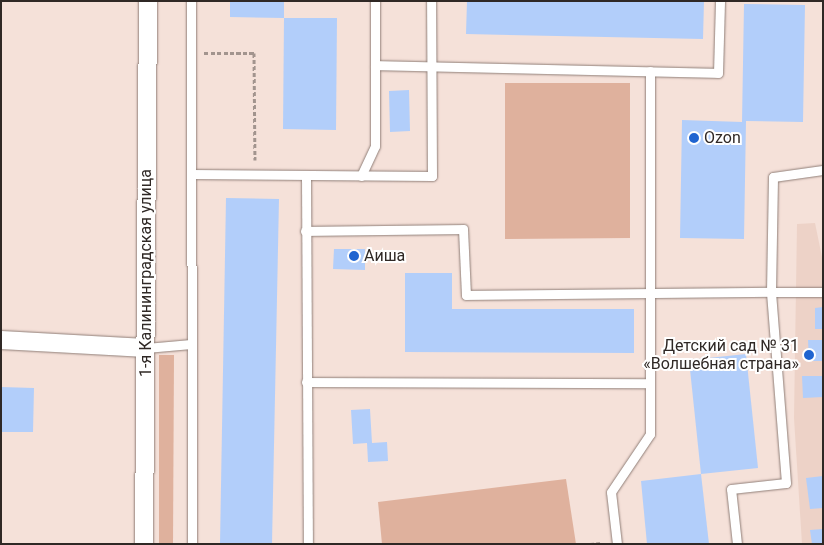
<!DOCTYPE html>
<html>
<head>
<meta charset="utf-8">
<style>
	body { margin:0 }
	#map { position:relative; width:824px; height:545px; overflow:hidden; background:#f5e1d9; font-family:Roboto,sans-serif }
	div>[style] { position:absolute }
	.built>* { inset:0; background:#edd2c7 }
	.green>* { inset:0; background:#dfb19d }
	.building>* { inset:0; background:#b2cefa }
	.path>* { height:3px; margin-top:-1.5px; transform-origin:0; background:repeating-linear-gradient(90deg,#a2948e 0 4px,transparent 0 6.5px) }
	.roads { filter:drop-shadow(0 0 1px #907f78) drop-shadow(0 0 1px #907f78) }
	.service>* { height:9px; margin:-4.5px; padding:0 4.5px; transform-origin:4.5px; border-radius:4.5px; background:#fff }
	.minor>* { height:18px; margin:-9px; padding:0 9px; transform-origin:9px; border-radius:9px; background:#fff }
	.dots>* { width:14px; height:14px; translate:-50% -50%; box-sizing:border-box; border:2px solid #fff; border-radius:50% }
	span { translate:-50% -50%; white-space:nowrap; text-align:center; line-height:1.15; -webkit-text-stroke:4px #fff; paint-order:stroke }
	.poi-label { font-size:16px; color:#2f2825 }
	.left { translate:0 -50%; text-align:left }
	.right { translate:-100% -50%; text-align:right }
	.street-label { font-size:16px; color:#2f2825 }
	.frame { position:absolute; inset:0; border:2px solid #2f2825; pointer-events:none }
</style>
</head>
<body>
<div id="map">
	<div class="built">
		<div style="clip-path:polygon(815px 223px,823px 262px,823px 544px,802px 544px,794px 418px,797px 224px)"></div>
	</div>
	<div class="green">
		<div style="clip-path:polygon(505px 83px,630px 83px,630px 238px,505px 239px)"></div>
		<div style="clip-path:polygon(159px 355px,174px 355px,173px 544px,159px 544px)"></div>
		<div style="clip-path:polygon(566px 479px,576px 544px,382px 544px,378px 502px)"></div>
	</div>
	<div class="building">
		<div style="clip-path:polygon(230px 1px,284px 1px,284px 18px,230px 17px)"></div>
		<div style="clip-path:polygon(467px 1px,704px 1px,703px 39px,466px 34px)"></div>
		<div style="clip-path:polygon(744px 4px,805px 5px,803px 122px,746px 121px,744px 239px,680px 238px,682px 120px,742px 122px)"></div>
		<div style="clip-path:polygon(284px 18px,337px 18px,336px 130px,283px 129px)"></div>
		<div style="clip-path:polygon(409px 90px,410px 131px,390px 132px,389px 91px)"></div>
		<div style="clip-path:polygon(226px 198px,279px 199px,272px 544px,220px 544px)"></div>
		<div style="clip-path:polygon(334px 249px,365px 249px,365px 270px,333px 269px)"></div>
		<div style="clip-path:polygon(405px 273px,452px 273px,452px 309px,634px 309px,634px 353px,405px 352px)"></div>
		<div style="clip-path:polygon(823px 307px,823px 329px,815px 329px,815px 308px)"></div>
		<div style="clip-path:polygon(808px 340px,823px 340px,823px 361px,809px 361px)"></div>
		<div style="clip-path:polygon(746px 354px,758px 468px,701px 474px,689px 360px)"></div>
		<div style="clip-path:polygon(802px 376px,823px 376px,823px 397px,803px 398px)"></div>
		<div style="clip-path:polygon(1px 387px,34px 388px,33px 432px,1px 432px)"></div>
		<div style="clip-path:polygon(370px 409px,372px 443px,387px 442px,388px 461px,368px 462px,367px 443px,353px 444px,351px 410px)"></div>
		<div style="clip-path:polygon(701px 474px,709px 544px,647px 544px,641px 481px)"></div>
		<div style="clip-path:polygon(823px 476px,823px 508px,810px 509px,806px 478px)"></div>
		<div style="clip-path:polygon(823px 529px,823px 544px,812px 544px,810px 530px)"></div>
	</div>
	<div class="path">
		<div style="left:204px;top:53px;width:50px"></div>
		<div style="left:254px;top:53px;width:107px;rotate:89.5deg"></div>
		<div style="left:590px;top:544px;width:12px;rotate:-5deg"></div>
	</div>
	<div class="roads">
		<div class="service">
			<div style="left:191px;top:1px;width:543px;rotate:89.89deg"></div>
			<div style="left:375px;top:65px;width:343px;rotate:1.3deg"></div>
			<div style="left:718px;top:73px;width:72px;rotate:-88.4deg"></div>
			<div style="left:191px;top:174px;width:241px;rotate:0.5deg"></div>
			<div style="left:432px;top:176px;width:175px;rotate:-90.3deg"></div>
			<div style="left:306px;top:175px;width:369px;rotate:89.7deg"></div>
			<div style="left:361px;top:176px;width:33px;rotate:-65deg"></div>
			<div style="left:375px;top:146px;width:145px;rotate:-90deg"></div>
			<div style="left:305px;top:231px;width:158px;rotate:-0.7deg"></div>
			<div style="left:463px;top:229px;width:66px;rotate:87.4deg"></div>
			<div style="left:466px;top:295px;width:305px;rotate:-0.6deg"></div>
			<div style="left:771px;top:292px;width:115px;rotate:-89deg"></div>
			<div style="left:773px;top:177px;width:50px;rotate:-8deg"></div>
			<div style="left:146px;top:348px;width:45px;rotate:-5.1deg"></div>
			<div style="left:306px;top:382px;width:344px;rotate:0.2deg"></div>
			<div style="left:617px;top:544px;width:52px;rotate:-96.6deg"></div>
			<div style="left:611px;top:492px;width:70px;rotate:-56.1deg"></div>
			<div style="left:650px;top:434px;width:363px;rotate:-90deg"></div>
			<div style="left:737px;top:544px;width:55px;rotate:-96.2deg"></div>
			<div style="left:731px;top:489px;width:55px;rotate:-6.2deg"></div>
			<div style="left:786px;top:483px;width:192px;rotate:-94.5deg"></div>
			<div style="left:771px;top:292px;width:52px"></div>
		</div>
		<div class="minor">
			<div style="left:1px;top:340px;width:145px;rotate:3.2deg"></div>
			<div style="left:144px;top:544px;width:543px;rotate:-89.58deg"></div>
		</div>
	</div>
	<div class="dots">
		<div style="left:694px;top:138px;background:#1f64d0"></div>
		<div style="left:354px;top:256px;background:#1f64d0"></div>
		<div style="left:809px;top:355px;background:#1f64d0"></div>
	</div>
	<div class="poi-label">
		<span class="left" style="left:704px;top:138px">Ozon</span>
		<span class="left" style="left:364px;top:256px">Аиша</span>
		<span class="right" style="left:799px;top:355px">Детский сад № 31<br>«Волшебная страна»</span>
	</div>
	<div class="street-label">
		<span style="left:146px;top:273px;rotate:-90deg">1-я Калининградская улица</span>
	</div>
	<div class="frame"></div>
</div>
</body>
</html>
